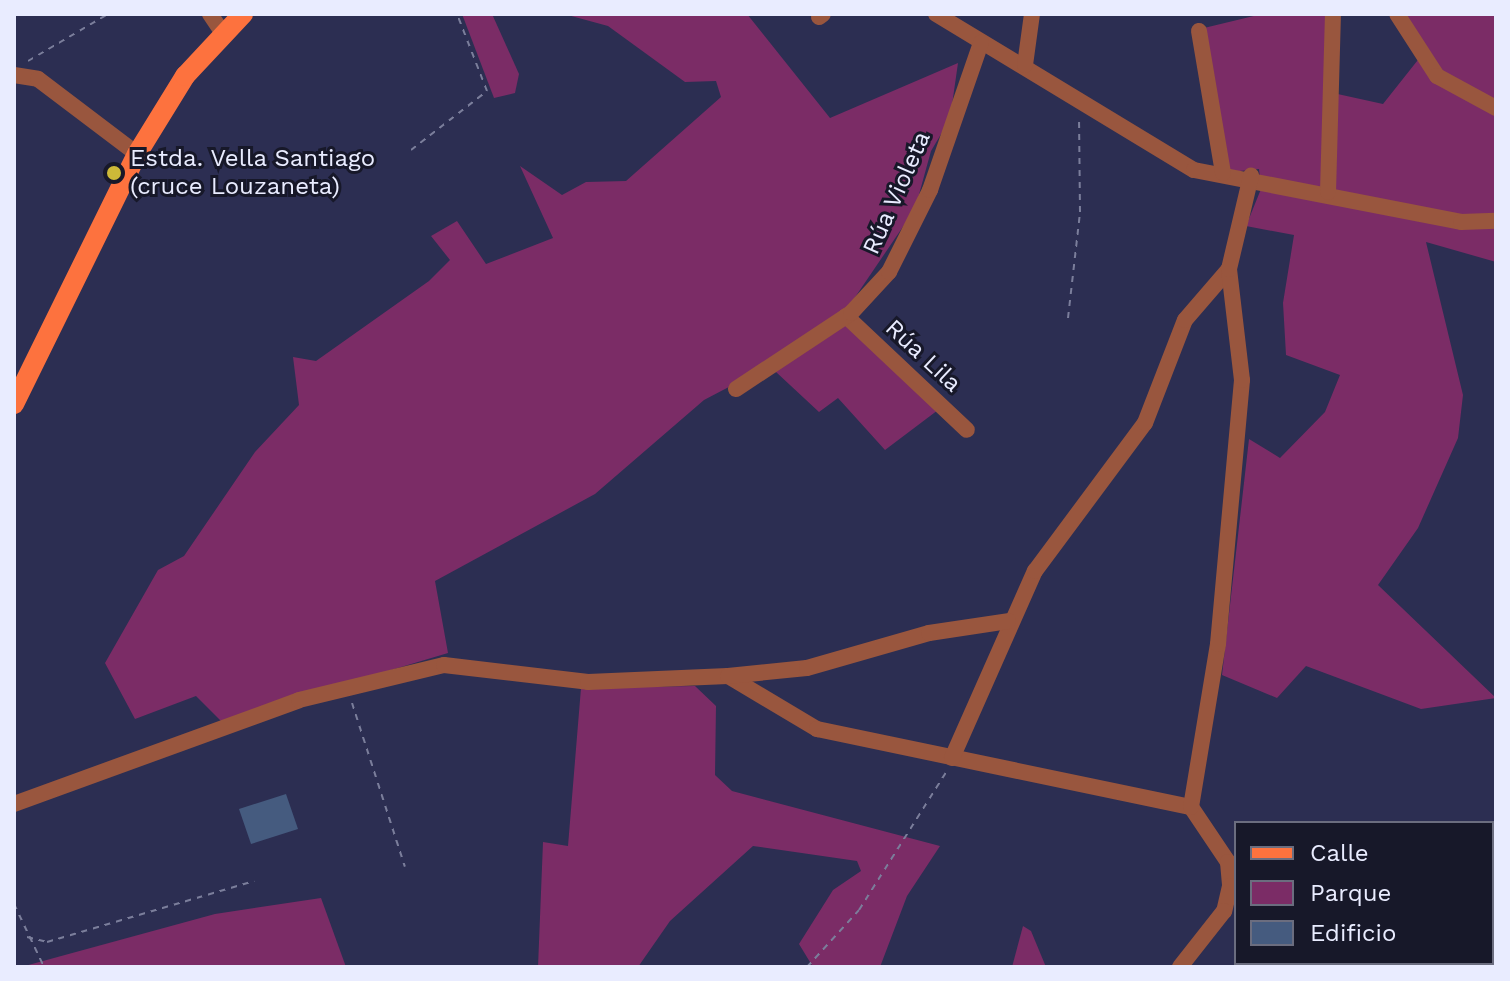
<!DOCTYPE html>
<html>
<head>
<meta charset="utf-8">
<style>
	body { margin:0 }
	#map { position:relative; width:1510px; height:981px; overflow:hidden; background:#2c2e52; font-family:"Work Sans",sans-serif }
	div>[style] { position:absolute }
	.green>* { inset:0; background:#7b2c66 }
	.building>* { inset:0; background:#455b7f }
	.path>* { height:2px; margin-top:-1px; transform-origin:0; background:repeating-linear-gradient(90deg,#7b7e9b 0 6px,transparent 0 12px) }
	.minor>* { height:16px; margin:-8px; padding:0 8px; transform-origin:8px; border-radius:8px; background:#99563e }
	.major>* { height:20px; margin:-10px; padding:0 10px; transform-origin:10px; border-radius:10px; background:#fd723e }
	.dots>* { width:22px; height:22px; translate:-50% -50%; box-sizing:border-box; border:4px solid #171829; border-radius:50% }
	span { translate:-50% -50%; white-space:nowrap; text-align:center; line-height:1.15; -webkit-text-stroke:6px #171829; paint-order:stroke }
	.poi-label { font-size:24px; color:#e9ecff }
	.left { translate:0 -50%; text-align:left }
	.street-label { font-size:24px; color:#e9ecff }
	.frame { position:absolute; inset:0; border:16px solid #e9ecff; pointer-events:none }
	.legend { position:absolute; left:1234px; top:821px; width:260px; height:144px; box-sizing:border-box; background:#171829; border:2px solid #6b6d7f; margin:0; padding:10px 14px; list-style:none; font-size:24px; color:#e9ecff }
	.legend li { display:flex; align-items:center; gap:16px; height:40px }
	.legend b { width:40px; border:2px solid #6b6d7f }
</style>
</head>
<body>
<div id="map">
	<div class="green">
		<div style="clip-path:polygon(462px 14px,492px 14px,519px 74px,515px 93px,494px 98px)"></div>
		<div style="clip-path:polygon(564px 14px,747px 14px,830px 118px,958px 63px,950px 119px,931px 151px,915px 209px,845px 312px,942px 407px,885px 450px,838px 398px,819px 412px,776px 372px,746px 378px,704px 400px,595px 494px,435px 581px,448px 653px,221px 721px,196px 696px,135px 719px,105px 663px,158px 570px,184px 556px,255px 452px,299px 405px,293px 357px,316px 361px,429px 281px,450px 260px,431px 236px,457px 221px,486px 264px,553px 238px,520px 166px,562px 195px,586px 182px,626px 181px,721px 97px,716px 81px,685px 82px,608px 26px)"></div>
		<div style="clip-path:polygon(1262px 14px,1331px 14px,1333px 93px,1383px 104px,1425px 51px,1403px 14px,1496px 14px,1496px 262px,1426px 242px,1463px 395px,1458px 438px,1418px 528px,1378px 585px,1496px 698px,1421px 709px,1306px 666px,1277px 698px,1222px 675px,1249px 439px,1280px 458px,1325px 412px,1340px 375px,1286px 355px,1283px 303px,1294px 235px,1246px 226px,1261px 189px,1259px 169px,1230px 172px,1204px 28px)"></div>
		<div style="clip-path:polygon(695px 686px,716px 706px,715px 775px,732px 791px,940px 846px,907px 896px,880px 967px,813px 967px,799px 944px,833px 890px,861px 871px,857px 861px,753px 846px,670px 921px,638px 967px,538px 967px,543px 842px,568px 846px,581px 688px)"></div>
		<div style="clip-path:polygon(321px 898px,346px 967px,21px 967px,215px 914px)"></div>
		<div style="clip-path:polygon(1023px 926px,1031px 931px,1046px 967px,1012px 967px)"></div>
	</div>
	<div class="building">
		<div style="clip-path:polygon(286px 794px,298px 829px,251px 844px,239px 809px)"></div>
	</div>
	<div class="path">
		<div style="left:28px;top:61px;width:93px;rotate:-30.4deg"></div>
		<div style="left:411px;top:150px;width:96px;rotate:-37.8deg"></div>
		<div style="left:487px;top:91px;width:83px;rotate:-111.3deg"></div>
		<div style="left:1068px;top:318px;width:107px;rotate:-83.5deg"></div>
		<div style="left:1080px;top:212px;width:94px;rotate:-90.6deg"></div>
		<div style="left:352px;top:703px;width:172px;rotate:72.1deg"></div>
		<div style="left:14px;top:904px;width:70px;rotate:64.5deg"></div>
		<div style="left:27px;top:937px;width:21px;rotate:14deg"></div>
		<div style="left:47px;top:942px;width:216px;rotate:-16.4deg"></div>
		<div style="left:807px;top:967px;width:77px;rotate:-47.6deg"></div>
		<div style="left:859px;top:910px;width:165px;rotate:-57.7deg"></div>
	</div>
	<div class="minor">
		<div style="left:210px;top:14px;width:25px;rotate:56deg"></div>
		<div style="left:936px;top:14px;width:301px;rotate:31.2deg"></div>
		<div style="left:1194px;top:170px;width:272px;rotate:11deg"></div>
		<div style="left:1461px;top:222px;width:35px;rotate:-2deg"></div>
		<div style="left:1397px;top:14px;width:74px;rotate:57.2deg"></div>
		<div style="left:1437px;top:76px;width:67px;rotate:28.5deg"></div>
		<div style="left:819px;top:17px;width:5px;rotate:-37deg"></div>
		<div style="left:1199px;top:31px;width:144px;rotate:80.4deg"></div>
		<div style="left:1025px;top:65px;width:51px;rotate:-82.2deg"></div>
		<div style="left:14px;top:75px;width:24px;rotate:9deg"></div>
		<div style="left:38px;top:79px;width:124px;rotate:37.1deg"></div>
		<div style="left:1328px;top:192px;width:178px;rotate:-88.4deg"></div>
		<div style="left:846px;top:316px;width:166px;rotate:43.3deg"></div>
		<div style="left:736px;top:389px;width:138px;rotate:-33.5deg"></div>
		<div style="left:851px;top:313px;width:56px;rotate:-47.2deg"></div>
		<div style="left:889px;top:272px;width:92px;rotate:-63.4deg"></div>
		<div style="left:930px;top:190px;width:156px;rotate:-70.9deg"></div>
		<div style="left:728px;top:676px;width:104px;rotate:30.8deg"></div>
		<div style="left:817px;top:729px;width:382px;rotate:11.8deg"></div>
		<div style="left:1191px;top:807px;width:66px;rotate:56.1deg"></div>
		<div style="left:1228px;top:862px;width:24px;rotate:85deg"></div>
		<div style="left:1230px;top:886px;width:26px;rotate:103deg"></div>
		<div style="left:1224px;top:911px;width:71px;rotate:128.2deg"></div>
		<div style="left:952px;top:758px;width:205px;rotate:-66.1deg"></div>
		<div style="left:1035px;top:571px;width:184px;rotate:-53.4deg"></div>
		<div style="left:1145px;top:423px;width:110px;rotate:-68.8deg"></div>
		<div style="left:1185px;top:320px;width:67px;rotate:-49.2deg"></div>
		<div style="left:14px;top:804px;width:303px;rotate:-20deg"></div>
		<div style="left:299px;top:700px;width:149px;rotate:-13.6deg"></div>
		<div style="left:444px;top:665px;width:145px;rotate:6.7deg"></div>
		<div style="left:588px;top:682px;width:140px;rotate:-2.5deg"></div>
		<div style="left:728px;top:676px;width:79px;rotate:-5.8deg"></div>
		<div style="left:807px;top:668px;width:127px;rotate:-16deg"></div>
		<div style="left:929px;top:633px;width:80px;rotate:-8.6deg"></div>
		<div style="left:1191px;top:807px;width:165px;rotate:-80.6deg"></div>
		<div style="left:1218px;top:644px;width:265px;rotate:-84.8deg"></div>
		<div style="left:1242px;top:380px;width:112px;rotate:-96.7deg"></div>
		<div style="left:1229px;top:269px;width:96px;rotate:-76.7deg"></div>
	</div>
	<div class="major">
		<div style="left:14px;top:404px;width:279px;rotate:-63.8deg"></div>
		<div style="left:137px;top:154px;width:92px;rotate:-58.4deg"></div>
		<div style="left:185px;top:76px;width:85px;rotate:-46.9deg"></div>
	</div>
	<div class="dots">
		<div style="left:114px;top:173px;background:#cdb938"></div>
	</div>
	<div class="poi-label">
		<span class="left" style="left:130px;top:173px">Estda. Vella Santiago<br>(cruce Louzaneta)</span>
	</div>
	<div class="street-label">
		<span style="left:897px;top:193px;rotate:-66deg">Rúa Violeta</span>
		<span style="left:923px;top:356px;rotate:43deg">Rúa Lila</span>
	</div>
	<div class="frame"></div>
	<ul class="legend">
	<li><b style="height:10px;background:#fd723e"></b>Calle</li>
	<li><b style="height:22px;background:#7b2c66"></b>Parque</li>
	<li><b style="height:22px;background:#455b7f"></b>Edificio</li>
	</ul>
</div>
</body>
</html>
